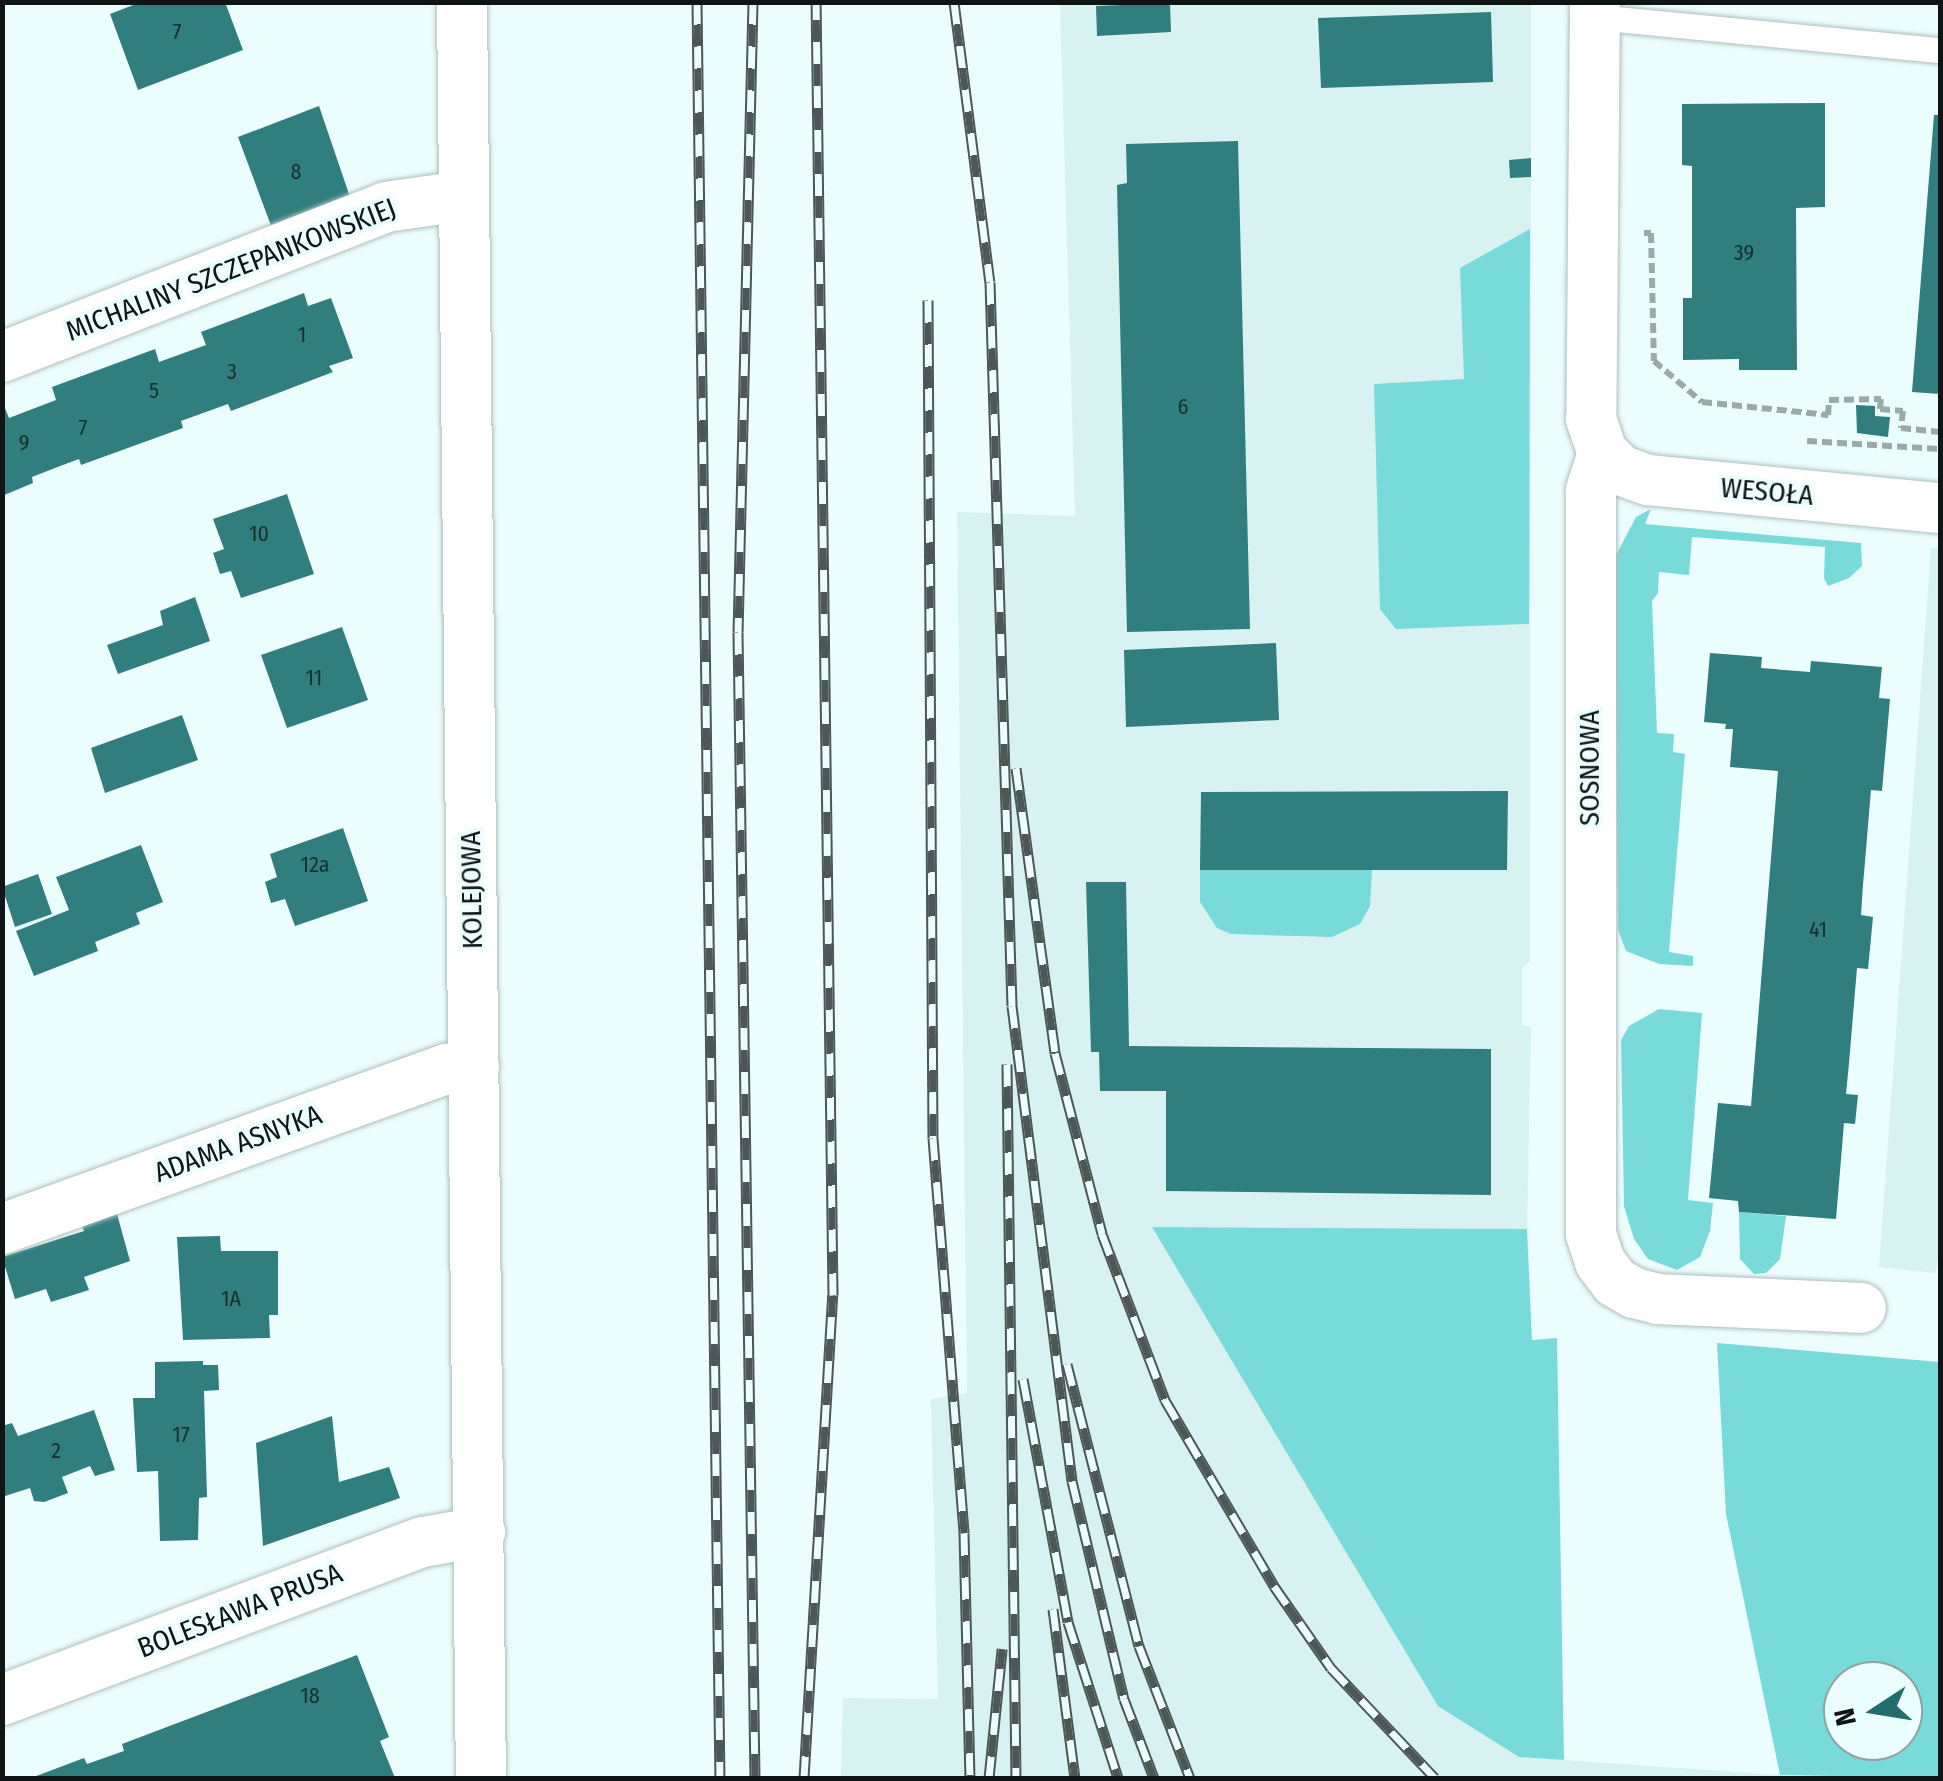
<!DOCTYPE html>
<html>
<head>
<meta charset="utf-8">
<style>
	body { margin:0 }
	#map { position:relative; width:1943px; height:1781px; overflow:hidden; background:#ecfdfd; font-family:"Fira Sans Condensed",sans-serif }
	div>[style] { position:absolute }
	.built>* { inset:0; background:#d7f2f1 }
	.green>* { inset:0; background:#78dbda }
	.building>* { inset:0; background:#307f7e }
	.path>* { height:6px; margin-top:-3px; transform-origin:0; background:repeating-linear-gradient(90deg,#9ca9a9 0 10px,transparent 0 15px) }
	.roads { filter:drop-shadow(0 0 2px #adbebd) drop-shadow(0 0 2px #adbebd) }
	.service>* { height:25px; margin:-12.5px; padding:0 12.5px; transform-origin:12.5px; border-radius:12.5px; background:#fff }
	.minor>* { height:50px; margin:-25px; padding:0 25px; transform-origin:25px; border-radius:25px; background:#fff }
	.rail>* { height:11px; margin-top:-5.5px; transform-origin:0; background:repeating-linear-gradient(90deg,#ecfdfd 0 22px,#4e5757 0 44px); box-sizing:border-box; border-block:2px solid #4e5757 }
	span { translate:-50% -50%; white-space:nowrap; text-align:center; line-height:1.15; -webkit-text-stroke:8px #ecfdfd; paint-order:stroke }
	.number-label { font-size:22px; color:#17302f }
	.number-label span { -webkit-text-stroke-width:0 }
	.street-label { font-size:28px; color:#0f1515 }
	.frame { position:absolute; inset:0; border:5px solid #0f1515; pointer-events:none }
	.north { position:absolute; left:1823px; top:1661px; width:100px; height:100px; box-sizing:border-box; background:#ecfdfd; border:2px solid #94a0a0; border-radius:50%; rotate:258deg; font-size:28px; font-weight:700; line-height:40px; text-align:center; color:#0f1515 }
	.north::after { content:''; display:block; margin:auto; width:35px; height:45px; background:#236e6d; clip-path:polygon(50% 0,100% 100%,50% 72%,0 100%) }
</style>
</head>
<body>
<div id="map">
	<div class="built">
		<div style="clip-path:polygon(1060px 3px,1531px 3px,1530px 961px,1522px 968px,1522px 1025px,1531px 1027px,1527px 1229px,1153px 1227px,1519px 1757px,1824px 1778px,841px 1778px,843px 1698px,938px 1699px,931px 1399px,967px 1393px,957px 512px,1075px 516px)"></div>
		<div style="clip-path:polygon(1931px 548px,1940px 549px,1940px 1238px,1936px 1273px,1879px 1267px)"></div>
	</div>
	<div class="green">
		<div style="clip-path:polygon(1530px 229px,1529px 624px,1396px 629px,1380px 609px,1374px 384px,1464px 379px,1460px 268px)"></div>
		<div style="clip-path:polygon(1651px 509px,1645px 524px,1861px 543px,1862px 566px,1849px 578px,1828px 586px,1824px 578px,1825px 547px,1692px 537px,1689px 575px,1659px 572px,1658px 593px,1652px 601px,1657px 733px,1674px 734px,1673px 752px,1685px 754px,1669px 952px,1693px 956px,1693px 966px,1659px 964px,1626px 951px,1618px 930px,1615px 557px,1636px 517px)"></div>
		<div style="clip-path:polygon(1200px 870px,1372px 870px,1370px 906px,1360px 924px,1332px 937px,1231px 934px,1217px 928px,1200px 902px)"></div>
		<div style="clip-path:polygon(1659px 1009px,1702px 1013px,1688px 1200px,1713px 1203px,1710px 1231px,1700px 1257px,1677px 1270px,1648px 1259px,1634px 1239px,1624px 1206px,1621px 1040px,1629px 1026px)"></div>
		<div style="clip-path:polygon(1739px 1212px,1786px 1216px,1780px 1259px,1766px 1273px,1754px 1274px,1740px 1259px)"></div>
		<div style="clip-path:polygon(1152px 1227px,1527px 1229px,1532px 1340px,1557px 1338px,1564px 1760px,1519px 1757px,1438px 1706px)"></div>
		<div style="clip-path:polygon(evenodd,1717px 1343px,1940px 1362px,1940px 1778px,1780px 1775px,1726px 1514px,1717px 1343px,1903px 1681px,1903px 1741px,1843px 1741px,1843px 1681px,1903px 1681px)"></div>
	</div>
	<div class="building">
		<div style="clip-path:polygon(141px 2px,225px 2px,243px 50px,138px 90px,110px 14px)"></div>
		<div style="clip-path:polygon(1170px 3px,1171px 32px,1097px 36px,1096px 6px)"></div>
		<div style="clip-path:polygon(1491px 12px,1493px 82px,1321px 88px,1318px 18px)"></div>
		<div style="clip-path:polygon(1825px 103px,1825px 207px,1796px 208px,1797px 370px,1739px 370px,1739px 359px,1683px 360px,1683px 298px,1692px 298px,1692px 166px,1682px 165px,1682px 104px)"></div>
		<div style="clip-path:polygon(319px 106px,351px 200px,273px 231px,238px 137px)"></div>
		<div style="clip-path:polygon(1934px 115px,1940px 115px,1940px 394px,1912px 392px)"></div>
		<div style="clip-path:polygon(1238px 141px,1250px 629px,1127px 632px,1117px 185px,1127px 183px,1126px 144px)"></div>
		<div style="clip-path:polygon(1531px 158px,1531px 177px,1510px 178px,1509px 160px)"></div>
		<div style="clip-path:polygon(304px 293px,308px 306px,331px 298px,353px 358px,329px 366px,333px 372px,231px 411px,228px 404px,181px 421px,183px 428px,81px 465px,79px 459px,55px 468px,32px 477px,33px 483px,2px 496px,2px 401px,9px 418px,56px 400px,52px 387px,155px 349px,159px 362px,206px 345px,201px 332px)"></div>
		<div style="clip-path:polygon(1856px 405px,1875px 406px,1875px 416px,1890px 417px,1888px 437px,1857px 433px)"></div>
		<div style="clip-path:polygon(287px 494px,314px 574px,241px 598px,231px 571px,220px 574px,213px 553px,224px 549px,213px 519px)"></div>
		<div style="clip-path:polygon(195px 597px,210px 641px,118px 674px,107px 645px,163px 625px,160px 611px)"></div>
		<div style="clip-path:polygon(342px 627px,368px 700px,287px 728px,261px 655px)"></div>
		<div style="clip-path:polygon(1276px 643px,1279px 720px,1126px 727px,1124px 650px)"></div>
		<div style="clip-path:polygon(1710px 653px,1762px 657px,1761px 668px,1810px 672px,1811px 661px,1882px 667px,1879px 698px,1890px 699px,1882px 791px,1871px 790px,1863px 885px,1861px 915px,1873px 917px,1868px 969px,1857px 968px,1849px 1063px,1846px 1094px,1858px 1095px,1855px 1124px,1844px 1123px,1836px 1219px,1739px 1212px,1738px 1201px,1709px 1198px,1718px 1103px,1751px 1106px,1778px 771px,1730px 767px,1733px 729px,1725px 729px,1726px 724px,1704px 722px)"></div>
		<div style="clip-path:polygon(182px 715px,198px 760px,105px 793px,91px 748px)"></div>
		<div style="clip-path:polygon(1508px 791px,1507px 870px,1200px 870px,1201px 792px)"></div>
		<div style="clip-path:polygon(343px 828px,368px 901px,295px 926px,285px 899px,271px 903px,265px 882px,277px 877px,270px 854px)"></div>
		<div style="clip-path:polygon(141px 845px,163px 902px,136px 913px,140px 924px,95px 942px,98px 951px,34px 976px,16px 931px,69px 910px,56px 877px)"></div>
		<div style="clip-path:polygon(38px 874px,52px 914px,15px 927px,2px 887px)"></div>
		<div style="clip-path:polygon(1086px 882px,1126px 882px,1129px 1046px,1491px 1049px,1491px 1195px,1166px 1191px,1166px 1091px,1100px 1091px,1099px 1052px,1091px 1052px)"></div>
		<div style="clip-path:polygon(114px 1203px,130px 1261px,84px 1277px,89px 1290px,51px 1302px,46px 1289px,15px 1299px,2px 1257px,84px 1231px,78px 1215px)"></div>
		<div style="clip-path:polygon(220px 1236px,221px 1251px,278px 1251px,278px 1315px,269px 1315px,270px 1338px,183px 1340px,177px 1237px)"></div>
		<div style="clip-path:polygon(203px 1361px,203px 1365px,218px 1365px,219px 1390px,204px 1391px,207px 1497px,199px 1498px,198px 1540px,160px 1541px,158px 1471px,137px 1472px,133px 1398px,155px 1398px,155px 1362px)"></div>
		<div style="clip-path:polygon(94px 1410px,115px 1470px,95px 1476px,90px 1466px,62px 1477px,68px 1493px,44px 1502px,34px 1501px,30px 1488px,2px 1497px,2px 1426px,12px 1423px,18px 1436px)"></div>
		<div style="clip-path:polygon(332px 1416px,339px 1482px,389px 1467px,400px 1498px,263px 1546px,256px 1443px)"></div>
		<div style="clip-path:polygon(357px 1655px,389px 1737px,380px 1741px,395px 1778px,31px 1778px,84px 1758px,87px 1764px,124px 1751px,122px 1744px)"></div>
	</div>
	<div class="path">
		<div style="left:1644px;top:233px;width:7px"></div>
		<div style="left:1651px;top:233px;width:128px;rotate:88.7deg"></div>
		<div style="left:1654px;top:361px;width:63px;rotate:40.5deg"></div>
		<div style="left:1702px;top:402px;width:127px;rotate:5.9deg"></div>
		<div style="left:1828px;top:415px;width:15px;rotate:-86deg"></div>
		<div style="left:1829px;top:400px;width:52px;rotate:-1.1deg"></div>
		<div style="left:1881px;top:399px;width:10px;rotate:96deg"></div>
		<div style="left:1880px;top:409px;width:23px;rotate:5deg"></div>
		<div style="left:1903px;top:411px;width:17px;rotate:97deg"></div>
		<div style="left:1901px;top:428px;width:39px;rotate:6deg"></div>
		<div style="left:1807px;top:441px;width:133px;rotate:3.4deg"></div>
	</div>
	<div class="roads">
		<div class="service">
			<div style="left:1595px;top:17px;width:347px;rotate:5.5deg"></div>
		</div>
		<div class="minor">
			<div style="left:462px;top:2px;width:1776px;rotate:89.39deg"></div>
			<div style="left:1595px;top:2px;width:417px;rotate:90.5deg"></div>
			<div style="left:1591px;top:419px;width:36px;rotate:71deg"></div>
			<div style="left:1603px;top:453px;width:40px;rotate:108deg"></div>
			<div style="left:1591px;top:491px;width:743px;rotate:90deg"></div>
			<div style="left:1591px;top:1234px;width:29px;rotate:72deg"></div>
			<div style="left:1600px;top:1262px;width:25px;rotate:53deg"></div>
			<div style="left:1615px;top:1282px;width:22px;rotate:30deg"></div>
			<div style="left:1634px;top:1293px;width:25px;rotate:14deg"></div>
			<div style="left:1658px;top:1299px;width:203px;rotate:2.5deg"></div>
			<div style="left:2px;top:357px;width:412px;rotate:-21.3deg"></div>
			<div style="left:386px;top:207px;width:77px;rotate:-8.2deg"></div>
			<div style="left:1603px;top:453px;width:24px;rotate:45deg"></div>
			<div style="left:1620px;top:470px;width:30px;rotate:20deg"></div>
			<div style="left:1648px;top:480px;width:293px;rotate:5.5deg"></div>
			<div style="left:2px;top:1229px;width:473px;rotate:-19.8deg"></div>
			<div style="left:447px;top:1069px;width:27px;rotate:-4deg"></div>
			<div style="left:2px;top:1700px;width:450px;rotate:-20.6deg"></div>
			<div style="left:423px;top:1542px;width:58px;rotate:-10deg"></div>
		</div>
	</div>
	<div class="rail">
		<div style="left:697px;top:2px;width:1776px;rotate:89.26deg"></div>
		<div style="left:753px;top:2px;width:630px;rotate:91.36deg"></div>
		<div style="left:738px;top:632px;width:1146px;rotate:89.15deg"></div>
		<div style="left:954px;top:2px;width:282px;rotate:82.7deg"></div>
		<div style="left:990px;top:282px;width:724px;rotate:88.26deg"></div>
		<div style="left:1012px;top:1006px;width:479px;rotate:82.8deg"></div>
		<div style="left:1072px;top:1481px;width:224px;rotate:76.6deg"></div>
		<div style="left:1124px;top:1699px;width:85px;rotate:69.2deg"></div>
		<div style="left:928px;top:300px;width:838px;rotate:89.66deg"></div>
		<div style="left:933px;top:1138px;width:396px;rotate:85.5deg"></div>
		<div style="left:964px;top:1533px;width:245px;rotate:88.6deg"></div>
		<div style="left:1016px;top:768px;width:288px;rotate:82.2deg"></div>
		<div style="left:1055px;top:1053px;width:187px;rotate:75.4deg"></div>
		<div style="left:1102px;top:1234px;width:178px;rotate:69.2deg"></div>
		<div style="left:1165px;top:1400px;width:216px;rotate:59.6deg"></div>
		<div style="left:1274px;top:1586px;width:100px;rotate:55.2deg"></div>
		<div style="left:1331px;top:1668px;width:151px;rotate:46.6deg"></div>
		<div style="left:1007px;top:1064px;width:714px;rotate:89.28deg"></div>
		<div style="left:1067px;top:1364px;width:291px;rotate:75.7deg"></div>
		<div style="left:1139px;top:1646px;width:142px;rotate:68.9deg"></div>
		<div style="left:1023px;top:1379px;width:247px;rotate:79.5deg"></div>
		<div style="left:1068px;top:1622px;width:164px;rotate:72.2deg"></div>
		<div style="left:1053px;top:1609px;width:170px;rotate:82.6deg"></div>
		<div style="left:804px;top:1778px;width:484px;rotate:-86.6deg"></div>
		<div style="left:833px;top:1295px;width:1293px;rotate:-90.75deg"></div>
		<div style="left:989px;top:1778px;width:130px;rotate:-84.2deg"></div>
	</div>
	<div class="number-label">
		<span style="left:177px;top:32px">7</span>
		<span style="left:296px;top:172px">8</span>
		<span style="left:1744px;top:253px">39</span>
		<span style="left:302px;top:335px">1</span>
		<span style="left:232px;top:372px">3</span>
		<span style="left:154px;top:391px">5</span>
		<span style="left:1183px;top:407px">6</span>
		<span style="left:83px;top:428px">7</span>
		<span style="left:24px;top:443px">9</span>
		<span style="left:259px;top:534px">10</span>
		<span style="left:314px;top:678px">11</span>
		<span style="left:315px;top:865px">12a</span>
		<span style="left:1818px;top:930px">41</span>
		<span style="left:231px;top:1299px">1A</span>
		<span style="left:181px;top:1435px">17</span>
		<span style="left:56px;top:1451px">2</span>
		<span style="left:310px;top:1696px">18</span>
	</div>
	<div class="street-label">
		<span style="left:231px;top:270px;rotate:-21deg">MICHALINY SZCZEPANKOWSKIEJ</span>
		<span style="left:1767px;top:492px;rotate:5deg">WESOŁA</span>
		<span style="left:1590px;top:768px;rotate:-90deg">SOSNOWA</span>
		<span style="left:472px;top:890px;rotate:-91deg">KOLEJOWA</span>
		<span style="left:238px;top:1144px;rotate:-20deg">ADAMA ASNYKA</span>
		<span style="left:240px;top:1611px;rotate:-21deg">BOLESŁAWA PRUSA</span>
	</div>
	<div class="frame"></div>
	<div class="north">N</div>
</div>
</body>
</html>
